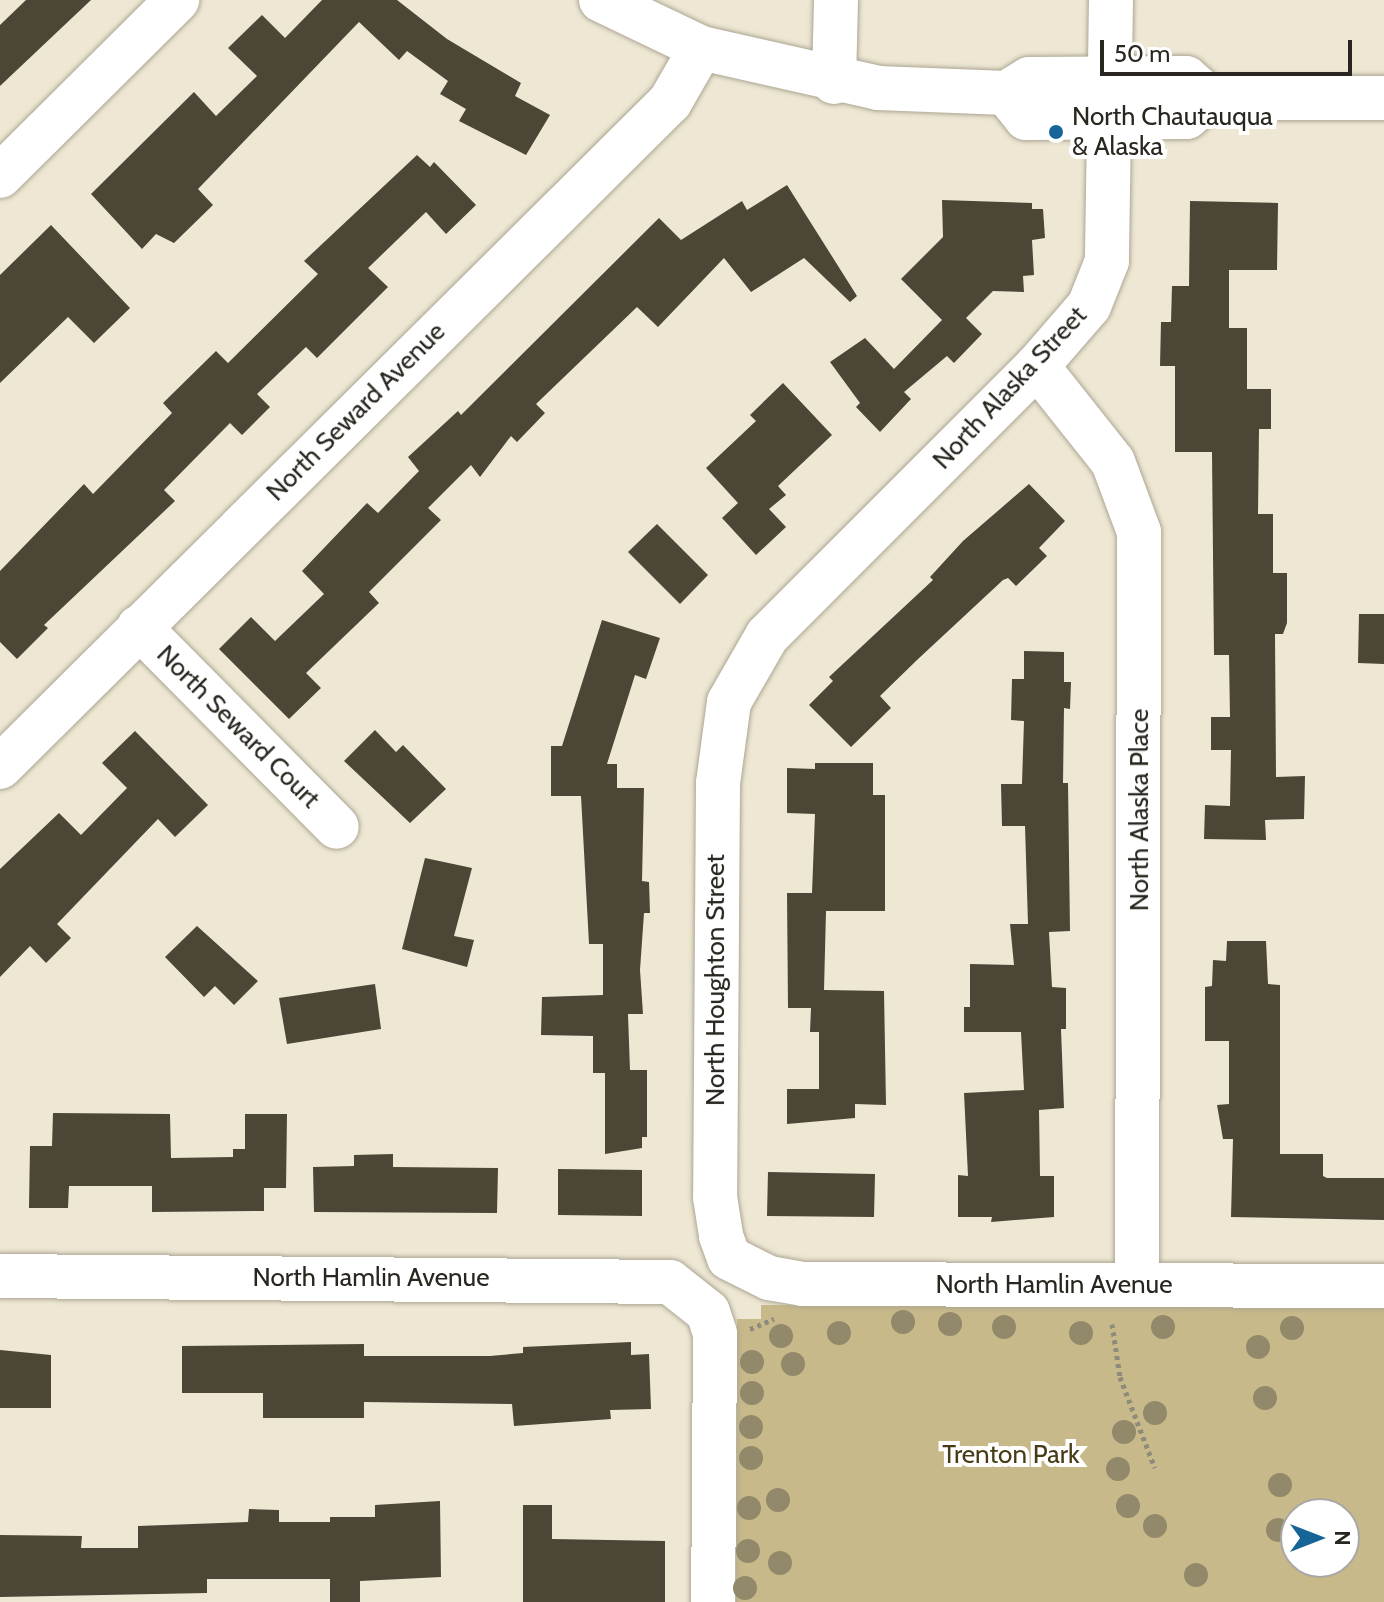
<!DOCTYPE html>
<html>
<head>
<meta charset="utf-8">
<style>
	body { margin:0 }
	#map { position:relative; width:1384px; height:1602px; overflow:hidden; background:#ede7d3; font-family:Cabin,sans-serif }
	div>[style] { position:absolute }
	.green>* { inset:0; background:#c8b98a }
	.building>* { inset:0; background:#4b4635 }
	.path>* { height:5px; margin-top:-2.5px; transform-origin:0; background:repeating-linear-gradient(90deg,#8e8a7c 0 4px,transparent 0 8px) }
	.roads { filter:drop-shadow(0 0 2px #aca693) drop-shadow(0 0 2px #aca693) }
	.minor>* { height:44px; margin:-22px; padding:0 22px; transform-origin:22px; border-radius:22px; background:#fff }
	.trees>* { width:24px; height:24px; margin:-12px; border-radius:50%; background:#92896a }
	.dots>* { width:22px; height:22px; translate:-50% -50%; box-sizing:border-box; border:4px solid #fff; border-radius:50% }
	span { translate:-50% -50%; white-space:nowrap; text-align:center; line-height:1.15; -webkit-text-stroke:8px #fff; paint-order:stroke }
	.poi-label { font-size:26px; color:#28261e }
	.left { translate:0 -50%; text-align:left }
	.street-label { font-size:26px; color:#28261e }
	.park-label { font-size:26px; color:#473c15 }
	.north { position:absolute; left:1280px; top:1498px; width:80px; height:80px; box-sizing:border-box; background:#fff; border:2px solid #a9a8a5; border-radius:50%; rotate:90deg; font-size:22px; font-weight:700; line-height:32px; text-align:center; color:#28261e }
	.north::after { content:''; display:block; margin:auto; width:28px; height:36px; background:#176598; clip-path:polygon(50% 0,100% 100%,50% 72%,0 100%) }
	.scale { position:absolute; left:1100px; top:40px; width:252px; height:36px; box-sizing:border-box; border:4px solid #28261e; border-top:0; padding-left:10px; font-size:24px; line-height:28px; white-space:nowrap; color:#28261e; -webkit-text-stroke:6px #fff; paint-order:stroke }
</style>
</head>
<body>
<div id="map">
	<div class="green">
		<div style="clip-path:polygon(evenodd,761px 1305px,1384px 1308px,1384px 1602px,736px 1602px,737px 1319px,761px 1319px,761px 1305px,1296px 1514px,1344px 1514px,1344px 1562px,1296px 1562px,1296px 1514px)"></div>
	</div>
	<div class="building">
		<div style="clip-path:polygon(26px 0,91px 0,0 86px,0 25px)"></div>
		<div style="clip-path:polygon(322px 0,397px 0,447px 39px,521px 83px,515px 96px,550px 115px,526px 155px,459px 121px,466px 109px,440px 94px,448px 81px,407px 51px,399px 60px,359px 22px,198px 189px,213px 205px,174px 243px,156px 234px,142px 249px,91px 194px,194px 92px,216px 116px,257px 76px,228px 48px,262px 15px,285px 38px)"></div>
		<div style="clip-path:polygon(417px 155px,430px 167px,434px 162px,476px 205px,446px 234px,426px 212px,368px 268px,388px 287px,317px 358px,306px 347px,257px 394px,270px 407px,242px 435px,230px 423px,164px 490px,175px 501px,44px 625px,48px 628px,17px 659px,0 642px,0 571px,84px 484px,93px 494px,172px 413px,163px 403px,216px 351px,228px 363px,318px 274px,304px 261px)"></div>
		<div style="clip-path:polygon(787px 185px,857px 296px,850px 302px,804px 258px,751px 292px,724px 258px,658px 327px,637px 307px,536px 404px,545px 413px,517px 442px,511px 436px,480px 477px,471px 465px,428px 508px,441px 520px,369px 592px,379px 603px,306px 673px,321px 688px,289px 719px,219px 649px,251px 617px,275px 641px,324px 594px,302px 571px,367px 503px,378px 513px,419px 471px,408px 457px,458px 411px,461px 415px,659px 218px,681px 240px,742px 201px,747px 210px)"></div>
		<div style="clip-path:polygon(942px 200px,1032px 203px,1032px 209px,1043px 209px,1045px 238px,1032px 240px,1034px 275px,1023px 276px,1024px 292px,993px 291px,966px 318px,982px 334px,954px 363px,947px 356px,904px 392px,911px 399px,880px 432px,856px 407px,860px 403px,830px 362px,865px 338px,894px 369px,942px 320px,901px 279px,943px 237px)"></div>
		<div style="clip-path:polygon(1190px 201px,1278px 203px,1277px 270px,1229px 270px,1229px 328px,1247px 328px,1247px 389px,1271px 389px,1271px 429px,1259px 429px,1258px 514px,1273px 514px,1273px 573px,1287px 573px,1287px 623px,1283px 634px,1275px 634px,1276px 777px,1305px 776px,1304px 819px,1265px 820px,1266px 840px,1204px 839px,1205px 805px,1230px 806px,1231px 750px,1211px 750px,1211px 717px,1230px 717px,1229px 655px,1214px 655px,1212px 452px,1175px 452px,1175px 366px,1160px 366px,1161px 322px,1171px 322px,1172px 286px,1189px 286px)"></div>
		<div style="clip-path:polygon(51px 225px,130px 308px,94px 343px,68px 317px,0 383px,0 275px)"></div>
		<div style="clip-path:polygon(783px 383px,832px 435px,778px 486px,786px 495px,769px 509px,786px 527px,756px 555px,722px 518px,738px 503px,706px 468px,756px 421px,750px 415px)"></div>
		<div style="clip-path:polygon(1029px 484px,1065px 521px,1039px 548px,1047px 556px,1016px 586px,1008px 578px,1003px 580px,917px 660px,880px 696px,891px 708px,851px 747px,809px 705px,833px 681px,829px 677px,933px 580px,930px 577px,963px 541px)"></div>
		<div style="clip-path:polygon(657px 524px,708px 575px,680px 604px,628px 552px)"></div>
		<div style="clip-path:polygon(1359px 614px,1384px 614px,1384px 664px,1358px 663px)"></div>
		<div style="clip-path:polygon(602px 620px,660px 638px,646px 679px,635px 675px,607px 764px,617px 764px,617px 788px,644px 788px,642px 881px,649px 882px,650px 913px,644px 913px,640px 970px,643px 1014px,628px 1014px,630px 1070px,647px 1070px,647px 1137px,642px 1137px,642px 1148px,605px 1154px,605px 1073px,593px 1073px,593px 1036px,541px 1035px,542px 997px,603px 995px,603px 944px,589px 944px,581px 796px,551px 796px,551px 746px,562px 746px)"></div>
		<div style="clip-path:polygon(1024px 651px,1064px 652px,1064px 682px,1071px 682px,1070px 709px,1064px 708px,1063px 783px,1068px 783px,1070px 931px,1049px 932px,1052px 987px,1066px 988px,1066px 1029px,1061px 1029px,1064px 1108px,1039px 1110px,1040px 1176px,1054px 1176px,1054px 1217px,991px 1222px,992px 1217px,958px 1217px,958px 1175px,968px 1176px,964px 1093px,1024px 1090px,1021px 1032px,964px 1032px,964px 1007px,970px 1007px,970px 964px,1014px 965px,1010px 924px,1028px 924px,1025px 826px,1002px 826px,1001px 784px,1022px 784px,1024px 721px,1011px 720px,1012px 679px,1024px 679px)"></div>
		<div style="clip-path:polygon(375px 730px,396px 752px,403px 745px,446px 789px,410px 823px,344px 761px)"></div>
		<div style="clip-path:polygon(135px 731px,208px 805px,175px 837px,158px 819px,57px 924px,71px 938px,46px 963px,30px 946px,0 977px,0 869px,59px 813px,81px 835px,127px 788px,102px 763px)"></div>
		<div style="clip-path:polygon(815px 763px,873px 763px,873px 795px,885px 795px,885px 911px,826px 911px,824px 990px,884px 991px,886px 1105px,855px 1104px,855px 1118px,787px 1124px,787px 1089px,819px 1089px,819px 1032px,810px 1032px,811px 1008px,788px 1008px,787px 893px,812px 893px,815px 814px,787px 813px,787px 768px,815px 769px)"></div>
		<div style="clip-path:polygon(425px 858px,472px 868px,454px 936px,474px 940px,467px 967px,402px 949px)"></div>
		<div style="clip-path:polygon(197px 926px,258px 981px,234px 1005px,215px 986px,204px 997px,165px 957px)"></div>
		<div style="clip-path:polygon(1227px 941px,1266px 941px,1268px 984px,1280px 985px,1280px 1154px,1323px 1154px,1323px 1176px,1327px 1178px,1384px 1178px,1384px 1220px,1231px 1217px,1233px 1139px,1223px 1139px,1217px 1105px,1229px 1104px,1229px 1041px,1205px 1041px,1205px 987px,1212px 986px,1213px 960px,1226px 961px)"></div>
		<div style="clip-path:polygon(375px 984px,381px 1029px,287px 1044px,279px 998px)"></div>
		<div style="clip-path:polygon(53px 1113px,170px 1114px,171px 1158px,233px 1157px,233px 1149px,245px 1149px,245px 1114px,287px 1114px,286px 1188px,264px 1188px,264px 1211px,152px 1212px,152px 1186px,69px 1186px,68px 1208px,29px 1208px,30px 1146px,52px 1146px)"></div>
		<div style="clip-path:polygon(393px 1154px,393px 1167px,498px 1168px,497px 1213px,314px 1212px,313px 1167px,354px 1166px,354px 1155px)"></div>
		<div style="clip-path:polygon(558px 1169px,642px 1170px,642px 1216px,558px 1215px)"></div>
		<div style="clip-path:polygon(768px 1172px,875px 1174px,874px 1217px,767px 1216px)"></div>
		<div style="clip-path:polygon(631px 1342px,631px 1355px,649px 1354px,651px 1409px,610px 1410px,611px 1419px,514px 1426px,512px 1404px,364px 1402px,364px 1418px,263px 1418px,263px 1393px,182px 1393px,182px 1346px,364px 1344px,364px 1356px,490px 1356px,523px 1353px,523px 1347px)"></div>
		<div style="clip-path:polygon(0 1350px,51px 1355px,51px 1408px,0 1408px)"></div>
		<div style="clip-path:polygon(440px 1501px,441px 1577px,360px 1581px,360px 1602px,330px 1602px,330px 1579px,207px 1579px,207px 1593px,0 1597px,0 1535px,82px 1536px,81px 1548px,138px 1548px,138px 1526px,248px 1522px,249px 1509px,279px 1510px,279px 1522px,330px 1522px,330px 1517px,375px 1517px,375px 1505px)"></div>
		<div style="clip-path:polygon(523px 1505px,552px 1505px,552px 1539px,665px 1541px,665px 1602px,523px 1602px)"></div>
	</div>
	<div class="path">
		<div style="left:1112px;top:1324px;width:54px;rotate:81.4deg"></div>
		<div style="left:1120px;top:1377px;width:97px;rotate:69deg"></div>
		<div style="left:750px;top:1329px;width:26px;rotate:-23deg"></div>
	</div>
	<div class="roads">
		<div class="minor">
			<div style="left:601px;top:0;width:111px;rotate:25.6deg"></div>
			<div style="left:701px;top:48px;width:181px;rotate:12.7deg"></div>
			<div style="left:878px;top:88px;width:128px;rotate:2.2deg"></div>
			<div style="left:1006px;top:93px;width:27px;rotate:-31deg"></div>
			<div style="left:1029px;top:79px;width:157px;rotate:-0.4deg"></div>
			<div style="left:1186px;top:78px;width:30px;rotate:41deg"></div>
			<div style="left:1209px;top:98px;width:175px"></div>
			<div style="left:1111px;top:0;width:261px;rotate:90.9deg"></div>
			<div style="left:1107px;top:261px;width:48px;rotate:111.8deg"></div>
			<div style="left:1089px;top:306px;width:79px;rotate:130.9deg"></div>
			<div style="left:1037px;top:366px;width:382px;rotate:135deg"></div>
			<div style="left:767px;top:636px;width:76px;rotate:119.9deg"></div>
			<div style="left:729px;top:702px;width:82px;rotate:97.7deg"></div>
			<div style="left:718px;top:783px;width:414px;rotate:90.4deg"></div>
			<div style="left:715px;top:1197px;width:39px;rotate:81deg"></div>
			<div style="left:721px;top:1236px;width:23px;rotate:70deg"></div>
			<div style="left:729px;top:1258px;width:45px;rotate:26.6deg"></div>
			<div style="left:769px;top:1278px;width:34px;rotate:10deg"></div>
			<div style="left:802px;top:1284px;width:582px;rotate:0.2deg"></div>
			<div style="left:834px;top:82px;width:82px;rotate:-88.6deg"></div>
			<div style="left:1006px;top:93px;width:32px;rotate:51deg"></div>
			<div style="left:1026px;top:118px;width:161px;rotate:-0.4deg"></div>
			<div style="left:1187px;top:117px;width:29px;rotate:-41deg"></div>
			<div style="left:0;top:176px;width:250px;rotate:-44.8deg"></div>
			<div style="left:1037px;top:366px;width:122px;rotate:51.6deg"></div>
			<div style="left:1113px;top:462px;width:75px;rotate:69.6deg"></div>
			<div style="left:1139px;top:532px;width:753px;rotate:90.15deg"></div>
			<div style="left:139px;top:627px;width:281px;rotate:45.3deg"></div>
			<div style="left:0;top:767px;width:944px;rotate:-44.79deg"></div>
			<div style="left:670px;top:102px;width:62px;rotate:-60.1deg"></div>
			<div style="left:0;top:1276px;width:670px;rotate:0.51deg"></div>
			<div style="left:670px;top:1282px;width:48px;rotate:38.3deg"></div>
			<div style="left:708px;top:1312px;width:23px;rotate:72deg"></div>
			<div style="left:715px;top:1334px;width:268px;rotate:90.4deg"></div>
		</div>
	</div>
	<div class="trees">
		<div style="left:903px;top:1322px"></div>
		<div style="left:950px;top:1324px"></div>
		<div style="left:1004px;top:1327px"></div>
		<div style="left:1163px;top:1327px"></div>
		<div style="left:1292px;top:1328px"></div>
		<div style="left:839px;top:1333px"></div>
		<div style="left:1081px;top:1333px"></div>
		<div style="left:781px;top:1336px"></div>
		<div style="left:1258px;top:1347px"></div>
		<div style="left:752px;top:1362px"></div>
		<div style="left:793px;top:1364px"></div>
		<div style="left:752px;top:1393px"></div>
		<div style="left:1265px;top:1398px"></div>
		<div style="left:1155px;top:1413px"></div>
		<div style="left:751px;top:1427px"></div>
		<div style="left:1124px;top:1432px"></div>
		<div style="left:751px;top:1458px"></div>
		<div style="left:1118px;top:1469px"></div>
		<div style="left:1280px;top:1485px"></div>
		<div style="left:778px;top:1500px"></div>
		<div style="left:1128px;top:1506px"></div>
		<div style="left:749px;top:1508px"></div>
		<div style="left:1155px;top:1526px"></div>
		<div style="left:1278px;top:1530px"></div>
		<div style="left:748px;top:1551px"></div>
		<div style="left:780px;top:1563px"></div>
		<div style="left:1196px;top:1575px"></div>
		<div style="left:745px;top:1588px"></div>
	</div>
	<div class="dots">
		<div style="left:1056px;top:132px;background:#176598"></div>
	</div>
	<div class="poi-label">
		<span class="left" style="left:1072px;top:132px">North Chautauqua<br>&amp; Alaska</span>
	</div>
	<div class="street-label">
		<span style="left:1010px;top:388px;rotate:-47deg">North Alaska Street</span>
		<span style="left:356px;top:412px;rotate:-45deg">North Seward Avenue</span>
		<span style="left:238px;top:727px;rotate:45deg">North Seward Court</span>
		<span style="left:1140px;top:810px;rotate:-90deg">North Alaska Place</span>
		<span style="left:716px;top:980px;rotate:-90deg">North Houghton Street</span>
		<span style="left:371px;top:1278px">North Hamlin Avenue</span>
		<span style="left:1054px;top:1285px">North Hamlin Avenue</span>
	</div>
	<div class="park-label">
		<span style="left:1011px;top:1455px">Trenton Park</span>
	</div>
	<div class="north">N</div>
	<div class="scale">50 m</div>
</div>
</body>
</html>
